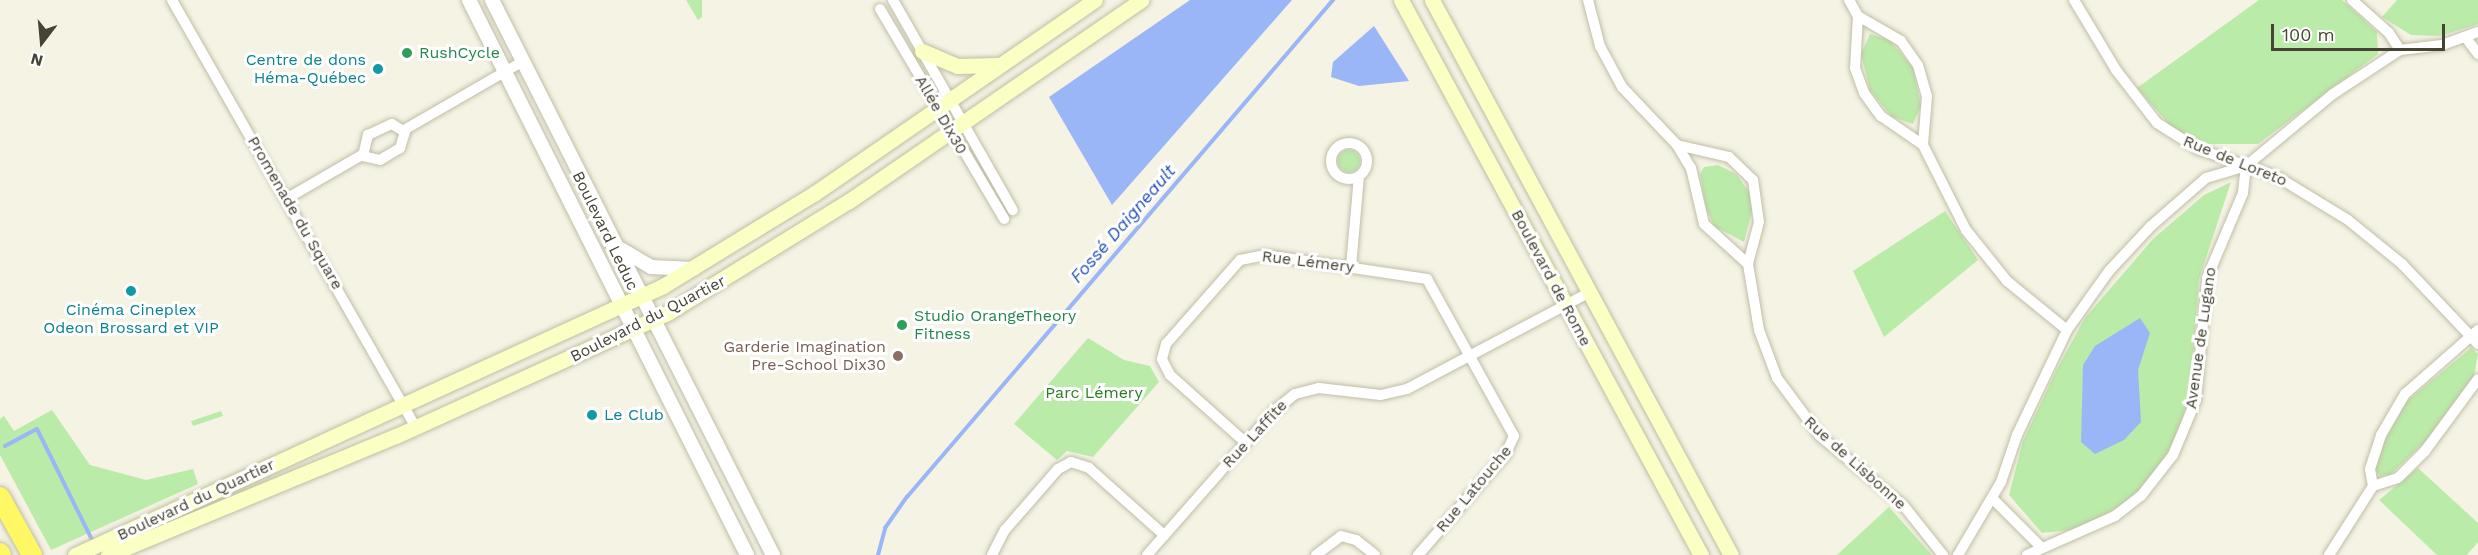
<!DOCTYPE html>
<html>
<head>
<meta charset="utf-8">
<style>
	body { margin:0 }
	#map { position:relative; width:2478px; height:555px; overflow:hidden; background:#f4f3e4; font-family:"Work Sans",sans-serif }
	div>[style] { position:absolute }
	.green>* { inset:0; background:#bbeba9 }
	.round { border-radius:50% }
	.water>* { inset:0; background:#9bb6f6 }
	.stream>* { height:4px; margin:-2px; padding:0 2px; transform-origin:2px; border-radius:2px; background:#9bb6f6 }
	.roads { filter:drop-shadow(0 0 2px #c0bea6) drop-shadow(0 0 2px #c0bea6) }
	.minor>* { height:10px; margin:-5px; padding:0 5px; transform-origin:5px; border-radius:5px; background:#fff }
	.minor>.ring { margin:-5px; padding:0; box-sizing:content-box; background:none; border:10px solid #fff; border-radius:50% }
	.tertiary>* { height:14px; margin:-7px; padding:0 7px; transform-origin:7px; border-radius:7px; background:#fff }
	.secondary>* { height:15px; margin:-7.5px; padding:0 7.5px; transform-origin:7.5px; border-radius:7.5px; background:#fcffc3 }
	.motorway>* { height:20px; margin:-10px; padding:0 10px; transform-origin:10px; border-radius:10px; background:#fff864 }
	.dots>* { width:16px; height:16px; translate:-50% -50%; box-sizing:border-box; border:3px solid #fff; border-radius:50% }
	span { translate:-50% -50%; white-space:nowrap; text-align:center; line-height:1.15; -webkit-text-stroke:6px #fff; paint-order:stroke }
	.leisure-label { font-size:16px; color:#27864d }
	.left { translate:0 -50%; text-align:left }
	.culture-label { font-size:16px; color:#0d838f }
	.right { translate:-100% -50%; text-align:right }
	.street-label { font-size:16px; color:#464434 }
	.education-label { font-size:16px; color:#785e54 }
	.park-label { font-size:16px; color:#2a7c22 }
	.water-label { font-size:18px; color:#2550ba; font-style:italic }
	.north { position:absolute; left:12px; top:12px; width:60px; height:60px; -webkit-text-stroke:4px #fff; paint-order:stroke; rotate:196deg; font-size:16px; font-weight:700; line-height:24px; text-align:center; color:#464434 }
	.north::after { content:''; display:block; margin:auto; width:21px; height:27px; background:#464434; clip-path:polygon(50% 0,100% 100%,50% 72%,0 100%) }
	.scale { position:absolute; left:2271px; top:24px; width:174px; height:27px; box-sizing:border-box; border:3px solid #464434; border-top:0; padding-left:8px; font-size:18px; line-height:21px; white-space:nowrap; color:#464434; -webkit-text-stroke:4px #fff; paint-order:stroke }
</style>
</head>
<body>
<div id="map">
	<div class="green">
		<div style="clip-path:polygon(686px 0,702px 0,702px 17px,698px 20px)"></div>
		<div style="clip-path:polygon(2259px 0,2342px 0,2377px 32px,2378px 54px,2258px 144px,2204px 144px,2175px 131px,2137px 88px)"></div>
		<div style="clip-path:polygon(2397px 0,2478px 0,2478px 24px,2440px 36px,2411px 35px,2382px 17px)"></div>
		<div style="clip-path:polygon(1870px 34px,1890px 40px,1913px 68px,1921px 106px,1913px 124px,1892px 117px,1870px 90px,1861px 54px)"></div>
		<div class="round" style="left:1338px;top:150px;width:22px;height:22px"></div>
		<div style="clip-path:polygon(1718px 165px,1736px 174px,1750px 193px,1753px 208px,1744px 242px,1714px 226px,1706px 208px,1700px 174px,1704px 167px)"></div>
		<div style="clip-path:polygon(2231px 182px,2199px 279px,2190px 395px,2175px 441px,2144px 488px,2123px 504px,2079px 529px,2042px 533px,2009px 495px,2023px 441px,2057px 369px,2085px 318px,2153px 239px,2204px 195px)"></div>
		<div style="clip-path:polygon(1945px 211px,1978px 260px,1884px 337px,1853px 271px)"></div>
		<div style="clip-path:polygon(1088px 338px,1124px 360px,1150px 366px,1159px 382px,1093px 457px,1067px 451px,1057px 460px,1014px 424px)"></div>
		<div style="clip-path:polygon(2471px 348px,2478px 354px,2474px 376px,2432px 435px,2390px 475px,2380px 476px,2375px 470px,2384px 442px,2406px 402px)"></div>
		<div style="clip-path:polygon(52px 410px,90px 465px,146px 480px,193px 469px,198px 484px,51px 550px,0 455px,0 419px,4px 416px,14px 431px)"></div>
		<div style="clip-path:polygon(221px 411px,223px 416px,193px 426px,191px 421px)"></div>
		<div style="clip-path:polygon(2418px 468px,2478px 523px,2478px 542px,2467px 555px,2437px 555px,2379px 500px)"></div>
		<div style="clip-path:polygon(1889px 507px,1932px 555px,1837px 555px)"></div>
	</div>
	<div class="water">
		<div style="clip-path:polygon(1190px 0,1292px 0,1112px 205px,1049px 97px)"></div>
		<div style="clip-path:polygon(1374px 26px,1409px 81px,1359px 86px,1331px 77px,1333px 62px)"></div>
		<div style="clip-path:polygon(2140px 318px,2150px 333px,2138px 370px,2141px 422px,2124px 440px,2095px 454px,2081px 442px,2083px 365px,2095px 346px)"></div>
	</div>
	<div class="stream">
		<div style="left:5px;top:446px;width:36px;rotate:-28deg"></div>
		<div style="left:37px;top:429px;width:128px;rotate:63.6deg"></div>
		<div style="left:878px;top:555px;width:28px;rotate:-75deg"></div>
		<div style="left:885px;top:528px;width:38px;rotate:-55deg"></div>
		<div style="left:907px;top:497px;width:655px;rotate:-49.4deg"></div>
	</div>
	<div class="roads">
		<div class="minor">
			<div style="left:172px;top:0;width:492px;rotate:60.3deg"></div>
			<div style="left:893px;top:0;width:242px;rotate:60.3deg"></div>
			<div style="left:1588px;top:0;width:48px;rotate:75.4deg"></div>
			<div style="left:1600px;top:46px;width:47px;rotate:61.8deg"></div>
			<div style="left:1622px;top:87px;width:80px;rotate:46.5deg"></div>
			<div style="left:1677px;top:145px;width:27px;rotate:59deg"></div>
			<div style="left:1691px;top:168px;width:57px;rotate:76.9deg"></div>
			<div style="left:1704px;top:224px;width:59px;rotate:42.3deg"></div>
			<div style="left:1849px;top:0;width:18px;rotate:61deg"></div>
			<div style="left:1858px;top:16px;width:52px;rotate:93.3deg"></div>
			<div style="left:1855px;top:68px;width:27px;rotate:70deg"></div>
			<div style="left:1864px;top:93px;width:29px;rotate:54deg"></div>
			<div style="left:1881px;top:116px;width:51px;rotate:34.6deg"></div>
			<div style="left:2074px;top:0;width:82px;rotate:59deg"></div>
			<div style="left:2116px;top:70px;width:67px;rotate:52.3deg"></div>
			<div style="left:2157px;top:123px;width:49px;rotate:32.4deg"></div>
			<div style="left:2198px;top:149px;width:83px;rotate:19.1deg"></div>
			<div style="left:2276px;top:176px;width:84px;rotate:31.4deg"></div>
			<div style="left:2348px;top:220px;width:70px;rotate:39.2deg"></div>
			<div style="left:2402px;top:264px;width:110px;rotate:46.5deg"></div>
			<div style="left:2352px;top:0;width:50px;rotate:41.7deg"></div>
			<div style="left:2389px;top:33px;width:20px;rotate:57deg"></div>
			<div style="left:880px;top:9px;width:244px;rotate:59.4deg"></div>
			<div style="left:1858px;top:16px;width:50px;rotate:30.2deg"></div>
			<div style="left:1901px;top:41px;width:29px;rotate:55deg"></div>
			<div style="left:1918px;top:65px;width:32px;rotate:74deg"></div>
			<div style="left:1927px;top:96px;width:49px;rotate:94.7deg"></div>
			<div style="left:1923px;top:145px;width:95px;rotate:63.2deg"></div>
			<div style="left:1966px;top:230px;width:65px;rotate:51.2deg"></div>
			<div style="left:2007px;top:281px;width:77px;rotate:39.2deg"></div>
			<div style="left:2466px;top:38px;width:20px;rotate:53deg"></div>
			<div style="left:392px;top:124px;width:15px;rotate:32deg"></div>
			<div style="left:405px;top:132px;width:17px;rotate:107deg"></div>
			<div style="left:400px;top:148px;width:23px;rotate:149deg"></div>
			<div style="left:380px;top:160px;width:17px;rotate:-167deg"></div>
			<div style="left:363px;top:156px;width:22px;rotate:-77deg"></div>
			<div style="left:368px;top:135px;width:26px;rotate:-25deg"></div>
			<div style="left:404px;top:130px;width:136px;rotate:-30deg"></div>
			<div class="ring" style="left:1331px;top:143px;width:26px;height:26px"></div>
			<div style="left:1677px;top:145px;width:53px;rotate:13deg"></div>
			<div style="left:1729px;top:157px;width:33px;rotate:44deg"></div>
			<div style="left:1753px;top:180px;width:42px;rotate:81.9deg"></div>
			<div style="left:1759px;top:222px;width:43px;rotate:104.7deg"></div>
			<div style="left:1748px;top:264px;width:67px;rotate:80.5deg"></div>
			<div style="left:1759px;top:330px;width:51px;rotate:69.4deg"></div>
			<div style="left:1777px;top:378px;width:72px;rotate:53.4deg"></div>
			<div style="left:1820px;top:436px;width:109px;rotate:39.8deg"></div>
			<div style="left:1904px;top:506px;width:63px;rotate:51.5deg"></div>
			<div style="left:286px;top:199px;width:88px;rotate:-30.1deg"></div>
			<div style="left:1351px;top:267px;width:91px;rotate:-85deg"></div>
			<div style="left:1246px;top:443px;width:102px;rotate:-138.2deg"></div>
			<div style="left:1170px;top:375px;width:18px;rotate:-117deg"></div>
			<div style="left:1162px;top:359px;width:16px;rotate:-75deg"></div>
			<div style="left:1166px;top:344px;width:112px;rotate:-48.6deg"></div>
			<div style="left:1240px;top:260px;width:25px;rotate:-11deg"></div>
			<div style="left:1265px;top:255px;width:164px;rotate:8.4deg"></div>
			<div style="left:1427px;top:279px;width:179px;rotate:61deg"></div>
			<div style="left:1514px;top:436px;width:21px;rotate:115deg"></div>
			<div style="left:1505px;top:455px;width:133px;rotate:131deg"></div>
			<div style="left:2373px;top:486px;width:17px;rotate:-100deg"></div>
			<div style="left:2370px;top:469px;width:36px;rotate:-72deg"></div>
			<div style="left:2381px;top:435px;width:48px;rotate:-59.7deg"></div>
			<div style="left:2405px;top:394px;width:97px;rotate:-41.2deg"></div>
			<div style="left:1993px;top:499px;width:65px;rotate:45deg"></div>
			<div style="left:992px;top:555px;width:28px;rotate:-63deg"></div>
			<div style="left:1005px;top:530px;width:81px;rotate:-49deg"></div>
			<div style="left:1058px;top:469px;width:15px;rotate:-28deg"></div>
			<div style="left:1071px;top:462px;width:19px;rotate:18deg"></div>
			<div style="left:1089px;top:468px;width:101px;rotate:41.8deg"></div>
			<div style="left:1147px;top:555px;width:192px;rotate:-48.6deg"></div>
			<div style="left:1274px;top:411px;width:27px;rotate:-39deg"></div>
			<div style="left:1295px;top:394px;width:25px;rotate:-14deg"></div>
			<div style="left:1319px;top:388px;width:62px;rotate:6.4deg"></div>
			<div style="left:1381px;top:395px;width:27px;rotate:-13deg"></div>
			<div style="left:1407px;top:389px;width:207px;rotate:-27.9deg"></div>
			<div style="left:1316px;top:555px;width:31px;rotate:-37deg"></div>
			<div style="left:1341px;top:536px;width:16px;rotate:15deg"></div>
			<div style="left:1356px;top:540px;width:24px;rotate:38deg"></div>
			<div style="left:1958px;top:555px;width:85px;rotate:-59.5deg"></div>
			<div style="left:2001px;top:482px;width:50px;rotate:-71.2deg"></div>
			<div style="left:2017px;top:435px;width:116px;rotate:-64.5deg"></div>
			<div style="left:2067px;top:330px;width:72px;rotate:-54.6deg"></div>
			<div style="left:2109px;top:271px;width:62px;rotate:-47deg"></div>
			<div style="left:2151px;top:226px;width:73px;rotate:-41.1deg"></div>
			<div style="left:2206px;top:178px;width:42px;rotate:-16.7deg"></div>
			<div style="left:2246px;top:166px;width:113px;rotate:-39.6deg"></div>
			<div style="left:2333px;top:94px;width:80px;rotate:-33.3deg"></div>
			<div style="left:2400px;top:50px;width:42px;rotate:-6.8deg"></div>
			<div style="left:2442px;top:45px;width:38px;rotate:-20deg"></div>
			<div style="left:2027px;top:555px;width:96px;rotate:-23.9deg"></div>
			<div style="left:2115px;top:516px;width:33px;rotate:-38deg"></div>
			<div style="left:2141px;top:496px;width:52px;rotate:-52deg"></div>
			<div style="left:2173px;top:455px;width:60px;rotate:-67.3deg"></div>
			<div style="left:2196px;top:400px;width:122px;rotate:-84.8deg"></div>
			<div style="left:2207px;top:278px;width:92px;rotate:-67deg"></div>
			<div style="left:2243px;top:193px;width:27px;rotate:-84deg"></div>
			<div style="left:2329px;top:555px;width:82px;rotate:-57.5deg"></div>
			<div style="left:2373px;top:486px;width:26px;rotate:-18deg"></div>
			<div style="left:2398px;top:478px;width:38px;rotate:-45deg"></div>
			<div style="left:2425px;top:451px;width:89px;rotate:-53.6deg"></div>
		</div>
		<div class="tertiary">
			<div style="left:469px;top:0;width:621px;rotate:63.39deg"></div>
			<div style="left:492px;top:0;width:622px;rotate:63.15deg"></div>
			<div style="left:612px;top:244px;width:45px;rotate:30.5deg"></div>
			<div style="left:651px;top:267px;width:42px;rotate:2.7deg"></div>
		</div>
		<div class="secondary">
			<div style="left:1401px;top:0;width:631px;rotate:61.61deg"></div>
			<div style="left:1432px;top:0;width:630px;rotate:61.69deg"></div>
			<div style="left:922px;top:51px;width:38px;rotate:23deg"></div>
			<div style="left:957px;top:66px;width:40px;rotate:-1.4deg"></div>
			<div style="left:75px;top:555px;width:647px;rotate:-24.58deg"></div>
			<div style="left:663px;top:286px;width:178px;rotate:-31.5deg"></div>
			<div style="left:815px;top:193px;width:340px;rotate:-34.6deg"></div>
			<div style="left:108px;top:555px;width:312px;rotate:-22.5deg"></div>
			<div style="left:396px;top:436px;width:300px;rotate:-24.4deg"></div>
			<div style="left:669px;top:312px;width:211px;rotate:-31.7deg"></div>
			<div style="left:849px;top:201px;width:355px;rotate:-34.5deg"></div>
		</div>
		<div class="motorway">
			<div style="left:0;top:497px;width:66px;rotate:61.1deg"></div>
			<div style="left:0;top:553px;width:2px;rotate:63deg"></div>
		</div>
	</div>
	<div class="dots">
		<div style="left:407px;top:53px;background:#2e9e5b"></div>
		<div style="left:378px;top:69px;background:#0f9aa8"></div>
		<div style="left:131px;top:291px;background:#0f9aa8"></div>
		<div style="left:902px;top:325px;background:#2e9e5b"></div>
		<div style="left:898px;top:356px;background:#8d6e63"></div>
		<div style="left:592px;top:415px;background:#0f9aa8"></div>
	</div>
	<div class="leisure-label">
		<span class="left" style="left:419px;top:53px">RushCycle</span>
		<span class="left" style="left:914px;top:325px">Studio OrangeTheory<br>Fitness</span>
	</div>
	<div class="culture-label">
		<span class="right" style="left:366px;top:69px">Centre de dons<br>Héma-Québec</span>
		<span style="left:131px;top:319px">Cinéma Cineplex<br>Odeon Brossard et VIP</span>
		<span class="left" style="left:604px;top:415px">Le Club</span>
	</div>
	<div class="street-label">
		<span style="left:941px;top:115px;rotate:60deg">Allée Dix30</span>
		<span style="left:2235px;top:161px;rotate:22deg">Rue de Loreto</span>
		<span style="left:295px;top:213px;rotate:60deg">Promenade du Square</span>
		<span style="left:605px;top:231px;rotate:64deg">Boulevard Leduc</span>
		<span style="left:1308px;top:262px;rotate:7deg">Rue Lémery</span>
		<span style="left:1551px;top:278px;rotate:62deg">Boulevard de Rome</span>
		<span style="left:648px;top:319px;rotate:-27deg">Boulevard du Quartier</span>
		<span style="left:2201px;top:338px;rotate:-82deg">Avenue de Lugano</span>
		<span style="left:1255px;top:434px;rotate:-47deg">Rue Laffite</span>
		<span style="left:1855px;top:463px;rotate:42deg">Rue de Lisbonne</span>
		<span style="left:1474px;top:489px;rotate:-50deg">Rue Latouche</span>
		<span style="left:196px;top:500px;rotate:-25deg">Boulevard du Quartier</span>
	</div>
	<div class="education-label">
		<span class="right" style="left:886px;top:356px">Garderie Imagination<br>Pre-School Dix30</span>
	</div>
	<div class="park-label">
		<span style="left:1094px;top:393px">Parc Lémery</span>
	</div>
	<div class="water-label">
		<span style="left:1123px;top:224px;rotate:-49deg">Fossé Daigneault</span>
	</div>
	<div class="north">N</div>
	<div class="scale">100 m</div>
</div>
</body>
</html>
